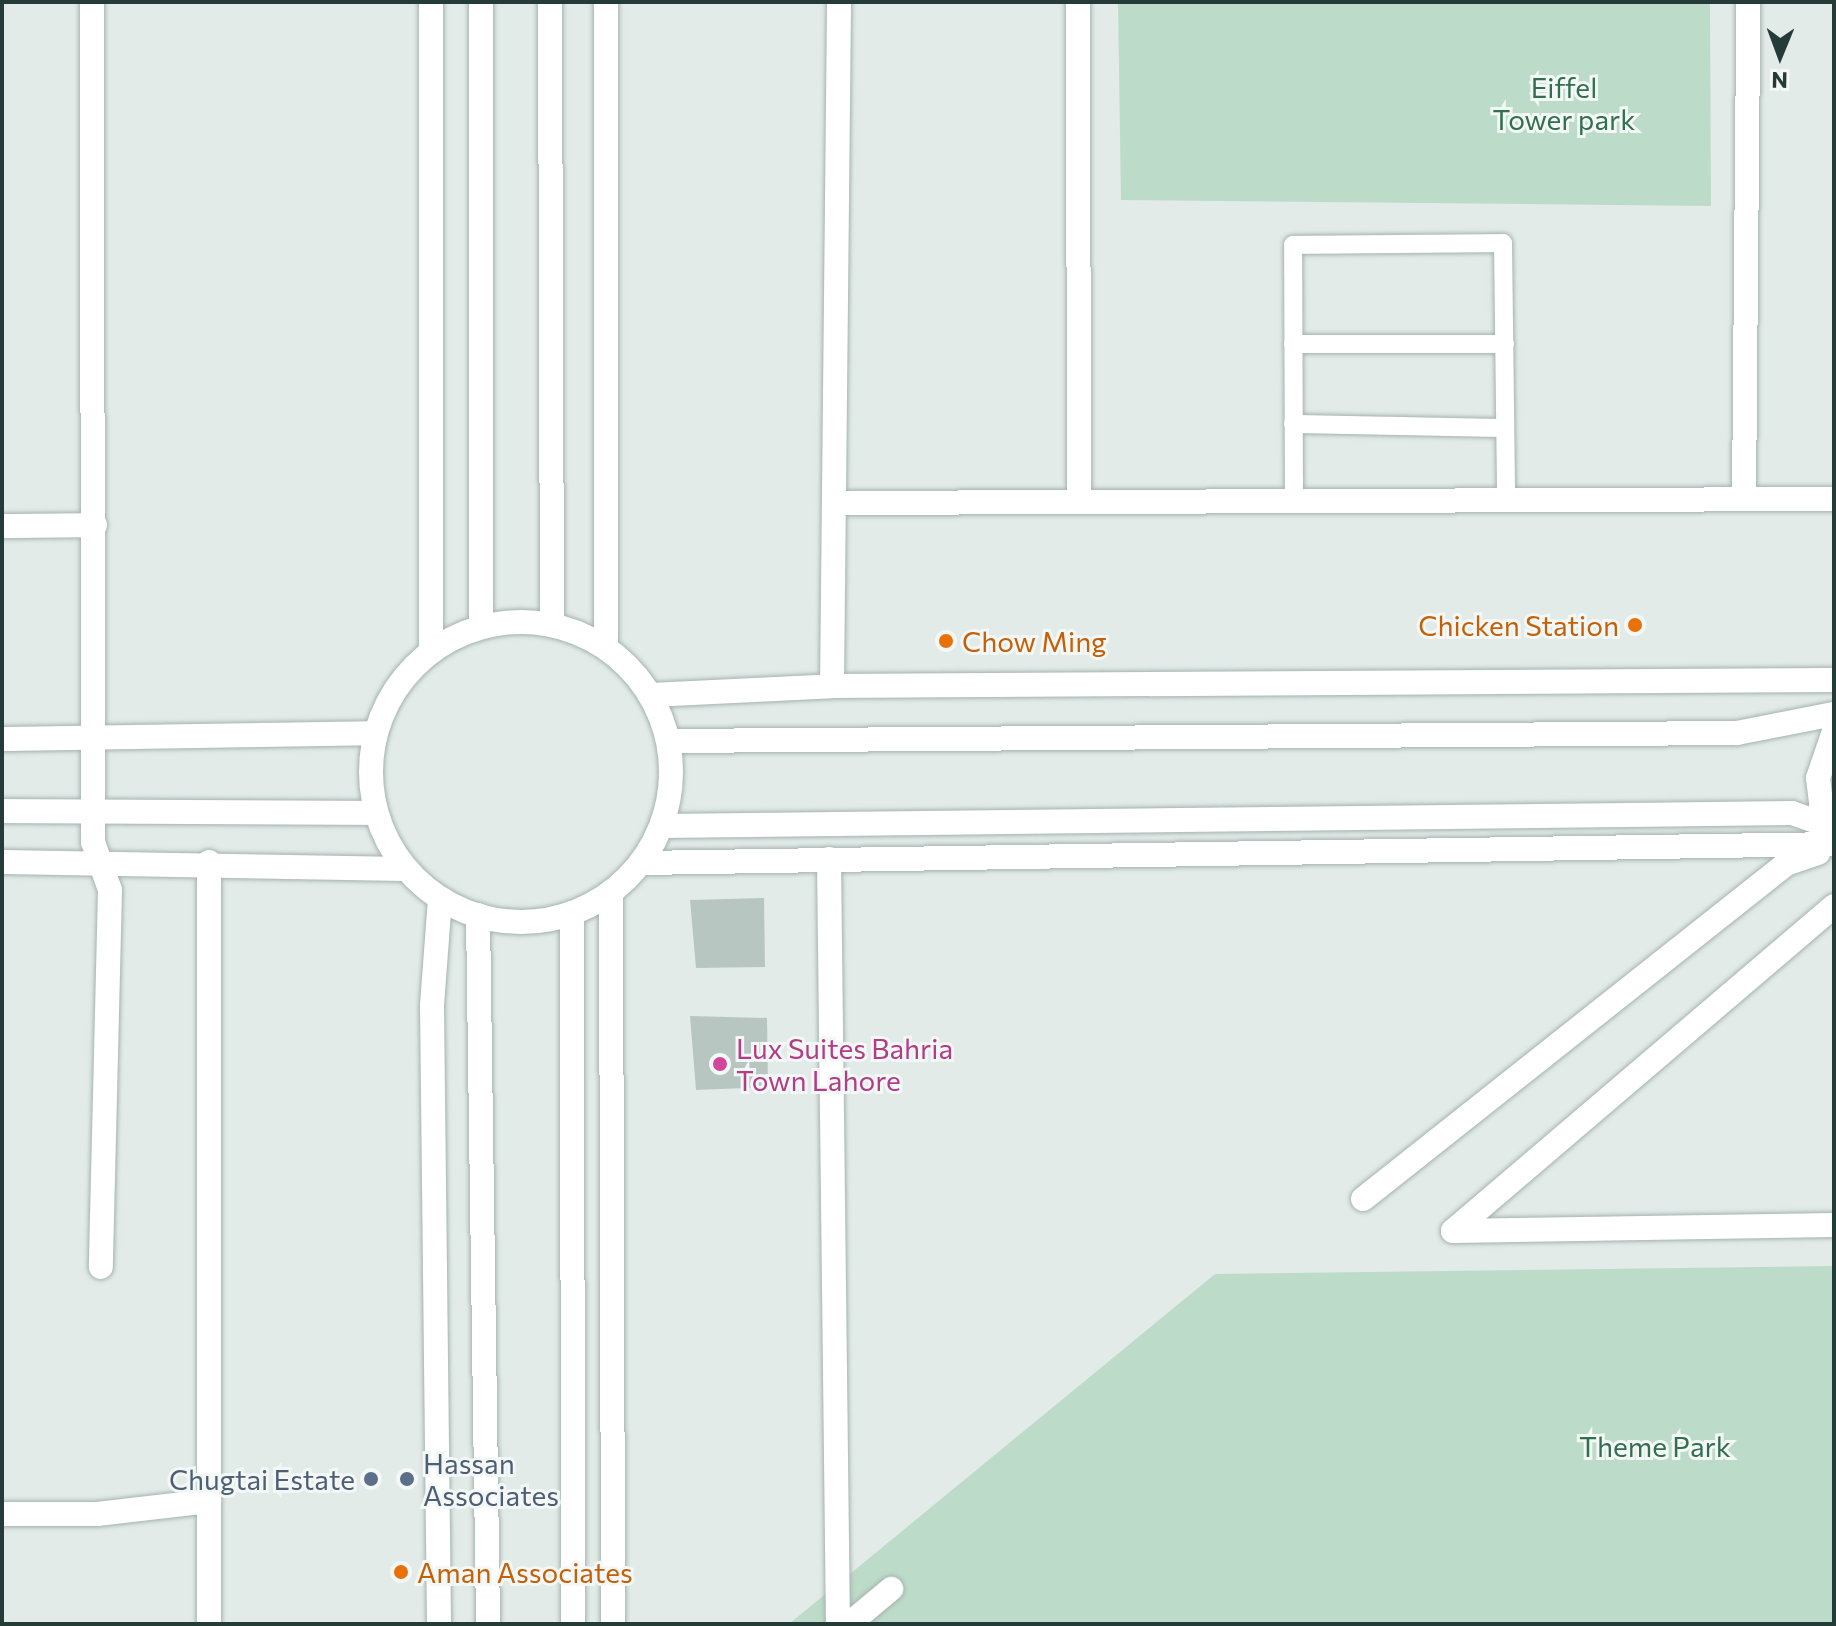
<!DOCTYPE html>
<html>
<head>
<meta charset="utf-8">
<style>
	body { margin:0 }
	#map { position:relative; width:1836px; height:1626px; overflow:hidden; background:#e2ebe8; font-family:Commissioner,sans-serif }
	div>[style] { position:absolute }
	.green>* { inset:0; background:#bddbc9 }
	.building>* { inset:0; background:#b8c6c2 }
	.roads { filter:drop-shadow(0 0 2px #a5b3b0) drop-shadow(0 0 2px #a5b3b0) }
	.service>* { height:18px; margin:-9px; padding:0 9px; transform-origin:9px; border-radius:9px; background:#fff }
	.minor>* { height:24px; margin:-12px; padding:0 12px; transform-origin:12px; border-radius:12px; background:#fff }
	.tertiary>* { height:24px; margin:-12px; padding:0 12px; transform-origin:12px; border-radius:12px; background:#fff }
	.tertiary>.ring { margin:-12px; padding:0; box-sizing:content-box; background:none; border:24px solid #fff; border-radius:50% }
	.dots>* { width:22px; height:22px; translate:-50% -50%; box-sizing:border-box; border:4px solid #f3f8f6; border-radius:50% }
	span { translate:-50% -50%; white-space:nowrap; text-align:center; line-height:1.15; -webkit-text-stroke:6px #f3f8f6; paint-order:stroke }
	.park-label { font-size:28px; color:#316f50 }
	.food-label { font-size:28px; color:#c56008 }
	.right { translate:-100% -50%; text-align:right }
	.left { translate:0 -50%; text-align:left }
	.hotel-label { font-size:28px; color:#b23c85 }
	.service-label { font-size:28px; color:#4e5e75 }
	.frame { position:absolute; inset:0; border:4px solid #243b38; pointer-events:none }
	.north { position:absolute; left:1740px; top:16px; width:80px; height:80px; -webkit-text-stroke:6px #f3f8f6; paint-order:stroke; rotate:181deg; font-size:22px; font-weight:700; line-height:32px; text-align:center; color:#243b38 }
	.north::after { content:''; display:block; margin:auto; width:28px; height:36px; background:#243b38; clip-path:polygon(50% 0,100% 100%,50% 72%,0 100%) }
</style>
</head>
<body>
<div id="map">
	<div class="green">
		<div style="clip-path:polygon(1118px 2px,1710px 2px,1711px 206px,1121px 200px)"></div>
		<div style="clip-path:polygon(1834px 1266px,1834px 1624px,789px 1624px,1215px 1274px)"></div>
	</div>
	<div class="building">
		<div style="clip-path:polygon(764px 898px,765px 967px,696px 968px,690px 900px)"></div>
		<div style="clip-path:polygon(690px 1016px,767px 1018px,768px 1087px,696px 1090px)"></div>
	</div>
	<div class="roads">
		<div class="service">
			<div style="left:1293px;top:344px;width:212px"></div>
			<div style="left:1293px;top:424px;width:212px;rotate:1.1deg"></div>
			<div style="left:1294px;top:501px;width:256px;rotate:-90.2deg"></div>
			<div style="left:1293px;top:245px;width:210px;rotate:-0.5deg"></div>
			<div style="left:1503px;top:243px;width:257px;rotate:89.3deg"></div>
		</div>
		<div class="minor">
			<div style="left:92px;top:2px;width:840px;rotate:89.93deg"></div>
			<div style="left:93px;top:842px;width:51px;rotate:70.5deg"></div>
			<div style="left:110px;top:890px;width:377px;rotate:91.4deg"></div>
			<div style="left:431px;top:2px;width:649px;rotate:90deg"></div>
			<div style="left:481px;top:2px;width:625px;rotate:90deg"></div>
			<div style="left:550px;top:2px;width:623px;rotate:89.82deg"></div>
			<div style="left:606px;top:2px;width:645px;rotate:90deg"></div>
			<div style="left:1078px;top:2px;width:500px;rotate:89.89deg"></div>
			<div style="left:1744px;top:499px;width:497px;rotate:-89.5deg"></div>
			<div style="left:835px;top:503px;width:999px;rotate:-0.23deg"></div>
			<div style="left:2px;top:526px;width:93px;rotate:-0.6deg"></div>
			<div style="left:832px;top:686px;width:684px;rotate:-89.41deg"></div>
			<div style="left:651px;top:695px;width:181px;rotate:-2.8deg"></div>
			<div style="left:832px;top:686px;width:1002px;rotate:-0.34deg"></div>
			<div style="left:2px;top:739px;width:373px;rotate:-0.9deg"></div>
			<div style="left:2px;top:811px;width:374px;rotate:0.3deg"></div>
			<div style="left:829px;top:859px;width:765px;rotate:89.33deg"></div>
			<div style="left:2px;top:862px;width:404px;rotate:1deg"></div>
			<div style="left:641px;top:863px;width:1193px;rotate:-0.91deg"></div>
			<div style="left:611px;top:892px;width:732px;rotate:89.84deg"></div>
			<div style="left:1363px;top:1199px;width:540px;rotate:-38.38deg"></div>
			<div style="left:1786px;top:864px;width:34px;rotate:-19deg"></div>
			<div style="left:1453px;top:1231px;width:501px;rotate:-40.46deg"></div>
			<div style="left:1453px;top:1231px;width:381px;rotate:-0.9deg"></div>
			<div style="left:2px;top:1514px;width:95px"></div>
			<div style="left:97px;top:1514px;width:113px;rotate:-6.6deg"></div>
			<div style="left:209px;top:1624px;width:762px;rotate:-90deg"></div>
			<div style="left:439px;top:1624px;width:619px;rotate:-90.65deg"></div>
			<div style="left:432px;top:1005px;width:107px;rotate:-85.7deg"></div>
			<div style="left:849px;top:1624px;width:55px;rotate:-39.8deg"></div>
		</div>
		<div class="tertiary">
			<div class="ring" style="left:371px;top:622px;width:276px;height:276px"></div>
			<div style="left:1834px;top:731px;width:50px;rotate:108.8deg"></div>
			<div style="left:1818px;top:778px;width:25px;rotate:83deg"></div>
			<div style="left:1821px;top:803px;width:30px;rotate:64deg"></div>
			<div style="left:669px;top:741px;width:1068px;rotate:-0.43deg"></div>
			<div style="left:1737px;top:733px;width:99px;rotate:-11.1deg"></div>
			<div style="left:662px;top:826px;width:1130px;rotate:-0.66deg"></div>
			<div style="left:1792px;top:813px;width:42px;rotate:19.3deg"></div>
			<div style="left:572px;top:913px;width:711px;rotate:89.92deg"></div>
			<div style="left:478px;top:915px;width:709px;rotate:89.19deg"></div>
		</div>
	</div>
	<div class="dots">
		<div style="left:1635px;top:625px;background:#e8710a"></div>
		<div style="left:946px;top:641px;background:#e8710a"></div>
		<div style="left:720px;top:1064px;background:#d1479c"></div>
		<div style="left:371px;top:1479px;background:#5c6f8a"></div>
		<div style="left:407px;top:1479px;background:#5c6f8a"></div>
		<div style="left:401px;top:1572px;background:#e8710a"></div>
	</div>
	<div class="park-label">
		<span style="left:1564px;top:103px">Eiffel<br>Tower park</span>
		<span style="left:1655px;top:1446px">Theme Park</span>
	</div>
	<div class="food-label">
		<span class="right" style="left:1619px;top:625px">Chicken Station</span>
		<span class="left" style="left:962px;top:641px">Chow Ming</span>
		<span class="left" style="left:417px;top:1572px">Aman Associates</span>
	</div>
	<div class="hotel-label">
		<span class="left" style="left:736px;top:1064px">Lux Suites Bahria<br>Town Lahore</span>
	</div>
	<div class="service-label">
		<span class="left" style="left:423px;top:1479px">Hassan<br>Associates</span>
		<span class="right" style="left:355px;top:1479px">Chugtai Estate</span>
	</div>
	<div class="frame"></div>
	<div class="north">N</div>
</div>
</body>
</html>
